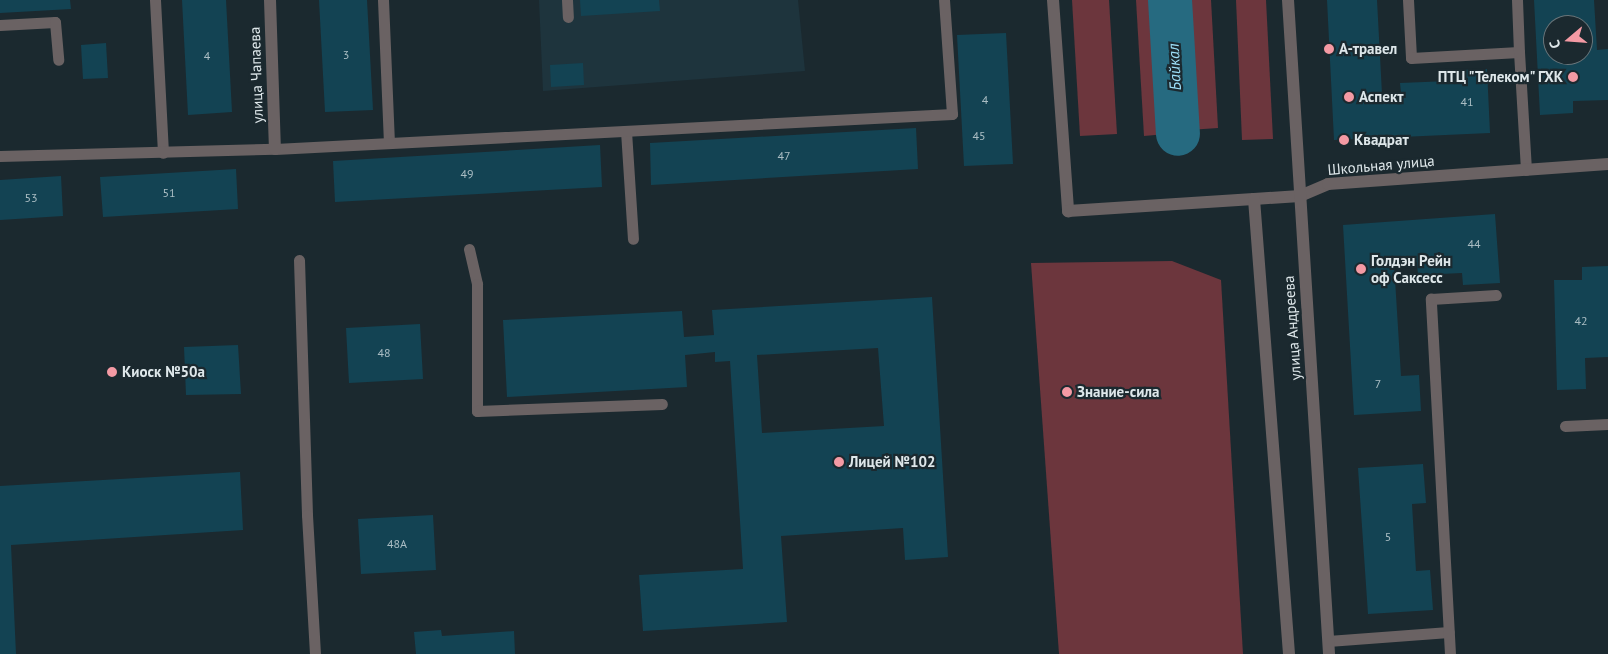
<!DOCTYPE html>
<html>
<head>
<meta charset="utf-8">
<style>
	body { margin:0 }
	#map { position:relative; width:1608px; height:654px; overflow:hidden; background:#1b292f; font-family:"PT Sans",sans-serif }
	div>[style] { position:absolute }
	.built>* { inset:0; background:#1e343d }
	.green>* { inset:0; background:#6c363d }
	.river>* { height:44px; margin:-22px; padding:0 22px; transform-origin:22px; border-radius:22px; background:#266a80 }
	.building>* { inset:0; background:#134353 }
	.service>* { height:11px; margin:-5.5px; padding:0 5.5px; transform-origin:5.5px; border-radius:5.5px; background:#6a6263 }
	.pedestrian>* { height:12px; margin:-6px; padding:0 6px; transform-origin:6px; border-radius:6px; background:#6a6263 }
	.minor>* { height:12px; margin:-6px; padding:0 6px; transform-origin:6px; border-radius:6px; background:#6a6263 }
	.tertiary>* { height:12px; margin:-6px; padding:0 6px; transform-origin:6px; border-radius:6px; background:#6a6263 }
	.dots>* { width:14px; height:14px; translate:-50% -50%; box-sizing:border-box; border:2px solid #1b292f; border-radius:50% }
	span { translate:-50% -50%; white-space:nowrap; text-align:center; line-height:1.15; -webkit-text-stroke:4.5px #1b292f; paint-order:stroke }
	.number-label { font-size:12px; color:#abbec4 }
	.number-label span { -webkit-text-stroke-width:0 }
	.poi-label { font-size:15px; color:#dee7ea; font-weight:700 }
	.left { translate:0 -50%; text-align:left }
	.right { translate:-100% -50%; text-align:right }
	.street-label { font-size:15px; color:#dee7ea }
	.water-label { font-size:16px; color:#9ddff8; font-style:italic }
	.north { position:absolute; left:1543px; top:15px; width:50px; height:50px; box-sizing:border-box; background:#1b292f; border:1px solid #69757a; border-radius:50%; rotate:252deg; font-size:14px; font-weight:700; line-height:20px; text-align:center; color:#dee7ea }
	.north::after { content:''; display:block; margin:auto; width:18px; height:22px; background:#f49aa4; clip-path:polygon(50% 0,100% 100%,50% 72%,0 100%) }
</style>
</head>
<body>
<div id="map">
	<div class="built">
		<div style="clip-path:polygon(539px 0,798px 0,805px 71px,543px 91px)"></div>
	</div>
	<div class="green">
		<div style="clip-path:polygon(1072px 0,1109px 0,1117px 134px,1080px 136px)"></div>
		<div style="clip-path:polygon(1136px 0,1161px 0,1166px 134px,1144px 136px)"></div>
		<div style="clip-path:polygon(1182px 0,1211px 0,1218px 128px,1189px 130px)"></div>
		<div style="clip-path:polygon(1236px 0,1266px 0,1273px 139px,1242px 140px)"></div>
		<div style="clip-path:polygon(1172px 261px,1221px 280px,1243px 654px,1059px 654px,1031px 263px)"></div>
	</div>
	<div class="river">
		<div style="left:1170px;top:0;width:134px;rotate:86.6deg"></div>
	</div>
	<div class="building">
		<div style="clip-path:polygon(0 0,70px 0,71px 9px,0 13px)"></div>
		<div style="clip-path:polygon(182px 0,226px 0,232px 112px,188px 115px)"></div>
		<div style="clip-path:polygon(319px 0,367px 0,373px 110px,325px 112px)"></div>
		<div style="clip-path:polygon(580px 0,659px 0,660px 11px,581px 16px)"></div>
		<div style="clip-path:polygon(1327px 0,1377px 0,1382px 94px,1401px 93px,1400px 83px,1449px 81px,1449px 70px,1487px 69px,1490px 133px,1334px 140px)"></div>
		<div style="clip-path:polygon(evenodd,1534px 0,1594px 0,1597px 50px,1608px 49px,1608px 100px,1573px 101px,1573px 113px,1540px 115px,1534px 0,1553px 25px,1583px 25px,1583px 55px,1553px 55px,1553px 25px)"></div>
		<div style="clip-path:polygon(1006px 33px,1013px 164px,964px 166px,957px 35px)"></div>
		<div style="clip-path:polygon(106px 43px,108px 78px,83px 79px,81px 45px)"></div>
		<div style="clip-path:polygon(583px 63px,584px 85px,551px 87px,550px 65px)"></div>
		<div style="clip-path:polygon(916px 128px,918px 169px,651px 185px,650px 143px)"></div>
		<div style="clip-path:polygon(600px 145px,602px 187px,335px 202px,333px 161px)"></div>
		<div style="clip-path:polygon(236px 169px,238px 209px,103px 217px,100px 177px)"></div>
		<div style="clip-path:polygon(61px 176px,63px 216px,0 220px,0 180px)"></div>
		<div style="clip-path:polygon(1495px 214px,1500px 283px,1463px 285px,1462px 273px,1418px 275px,1417px 262px,1394px 263px,1401px 376px,1419px 375px,1421px 411px,1354px 415px,1343px 225px)"></div>
		<div style="clip-path:polygon(1608px 266px,1608px 357px,1585px 358px,1586px 389px,1557px 390px,1554px 280px,1582px 280px,1582px 267px)"></div>
		<div style="clip-path:polygon(evenodd,932px 297px,948px 557px,905px 560px,903px 528px,781px 536px,787px 622px,643px 631px,639px 575px,743px 569px,730px 361px,715px 362px,715px 352px,685px 355px,687px 387px,507px 397px,503px 320px,682px 311px,684px 337px,714px 335px,712px 310px,932px 297px,878px 348px,884px 426px,762px 433px,757px 355px,878px 348px)"></div>
		<div style="clip-path:polygon(420px 324px,423px 379px,349px 383px,346px 328px)"></div>
		<div style="clip-path:polygon(238px 345px,241px 394px,186px 395px,184px 347px)"></div>
		<div style="clip-path:polygon(1423px 464px,1426px 503px,1412px 504px,1416px 571px,1430px 570px,1433px 610px,1368px 614px,1358px 468px)"></div>
		<div style="clip-path:polygon(240px 472px,243px 530px,11px 545px,16px 654px,0 654px,0 486px)"></div>
		<div style="clip-path:polygon(433px 515px,436px 570px,361px 574px,358px 519px)"></div>
		<div style="clip-path:polygon(441px 630px,442px 636px,514px 631px,515px 654px,416px 654px,414px 632px)"></div>
	</div>
	<div class="service">
		<div style="left:155px;top:0;width:153px;rotate:87deg"></div>
		<div style="left:383px;top:0;width:141px;rotate:87.6deg"></div>
		<div style="left:567px;top:0;width:17px;rotate:87deg"></div>
		<div style="left:1408px;top:0;width:58px;rotate:87deg"></div>
		<div style="left:1411px;top:58px;width:108px;rotate:-3.2deg"></div>
		<div style="left:1519px;top:52px;width:118px;rotate:86.6deg"></div>
		<div style="left:1517px;top:0;width:52px;rotate:87.8deg"></div>
		<div style="left:0;top:25px;width:55px;rotate:-3.1deg"></div>
		<div style="left:55px;top:22px;width:38px;rotate:85deg"></div>
		<div style="left:626px;top:131px;width:108px;rotate:86.3deg"></div>
		<div style="left:0;top:156px;width:275px;rotate:-1.5deg"></div>
		<div style="left:275px;top:149px;width:678px;rotate:-2.96deg"></div>
		<div style="left:952px;top:114px;width:114px;rotate:-94deg"></div>
		<div style="left:469px;top:249px;width:36px;rotate:77deg"></div>
		<div style="left:477px;top:284px;width:127px;rotate:90deg"></div>
		<div style="left:477px;top:411px;width:185px;rotate:-2.2deg"></div>
		<div style="left:299px;top:260px;width:255px;rotate:88.2deg"></div>
		<div style="left:307px;top:515px;width:139px;rotate:86.7deg"></div>
		<div style="left:1565px;top:426px;width:43px;rotate:-2.7deg"></div>
		<div style="left:1328px;top:641px;width:121px;rotate:-4.3deg"></div>
		<div style="left:1450px;top:654px;width:356px;rotate:-93.1deg"></div>
		<div style="left:1431px;top:299px;width:65px;rotate:-3.5deg"></div>
	</div>
	<div class="pedestrian">
		<div style="left:270px;top:0;width:149px;rotate:88.1deg"></div>
	</div>
	<div class="minor">
		<div style="left:1053px;top:0;width:212px;rotate:85.9deg"></div>
		<div style="left:1254px;top:199px;width:46px;rotate:-3.7deg"></div>
		<div style="left:1300px;top:196px;width:30px;rotate:-23deg"></div>
		<div style="left:1328px;top:184px;width:281px;rotate:-4.1deg"></div>
	</div>
	<div class="tertiary">
		<div style="left:1288px;top:0;width:655px;rotate:86.41deg"></div>
		<div style="left:1068px;top:211px;width:186px;rotate:-3.7deg"></div>
		<div style="left:1254px;top:199px;width:456px;rotate:85.6deg"></div>
	</div>
	<div class="dots">
		<div style="left:1329px;top:49px;background:#f49aa4"></div>
		<div style="left:1573px;top:77px;background:#f49aa4"></div>
		<div style="left:1349px;top:97px;background:#f49aa4"></div>
		<div style="left:1344px;top:140px;background:#f49aa4"></div>
		<div style="left:1361px;top:269px;background:#f49aa4"></div>
		<div style="left:112px;top:372px;background:#f49aa4"></div>
		<div style="left:1067px;top:392px;background:#f49aa4"></div>
		<div style="left:839px;top:462px;background:#f49aa4"></div>
	</div>
	<div class="number-label">
		<span style="left:346px;top:55px">3</span>
		<span style="left:207px;top:56px">4</span>
		<span style="left:985px;top:100px">4</span>
		<span style="left:1467px;top:102px">41</span>
		<span style="left:979px;top:136px">45</span>
		<span style="left:784px;top:156px">47</span>
		<span style="left:467px;top:174px">49</span>
		<span style="left:169px;top:193px">51</span>
		<span style="left:31px;top:198px">53</span>
		<span style="left:1474px;top:244px">44</span>
		<span style="left:1581px;top:321px">42</span>
		<span style="left:384px;top:353px">48</span>
		<span style="left:1378px;top:384px">7</span>
		<span style="left:1388px;top:537px">5</span>
		<span style="left:397px;top:544px">48А</span>
	</div>
	<div class="poi-label">
		<span class="left" style="left:1339px;top:49px">А-травел</span>
		<span class="right" style="left:1563px;top:77px">ПТЦ "Телеком" ГХК</span>
		<span class="left" style="left:1359px;top:97px">Аспект</span>
		<span class="left" style="left:1354px;top:140px">Квадрат</span>
		<span class="left" style="left:1371px;top:269px">Голдэн Рейн<br>оф Саксесс</span>
		<span class="left" style="left:122px;top:372px">Киоск №50а</span>
		<span class="left" style="left:1077px;top:392px">Знание-сила</span>
		<span class="left" style="left:849px;top:462px">Лицей №102</span>
	</div>
	<div class="street-label">
		<span style="left:256px;top:75px;rotate:-92deg">улица Чапаева</span>
		<span style="left:1381px;top:165px;rotate:-5deg">Школьная улица</span>
		<span style="left:1292px;top:328px;rotate:-94deg">улица Андреева</span>
	</div>
	<div class="water-label">
		<span style="left:1174px;top:67px;rotate:-93deg">Байкал</span>
	</div>
	<div class="north">С</div>
</div>
</body>
</html>
